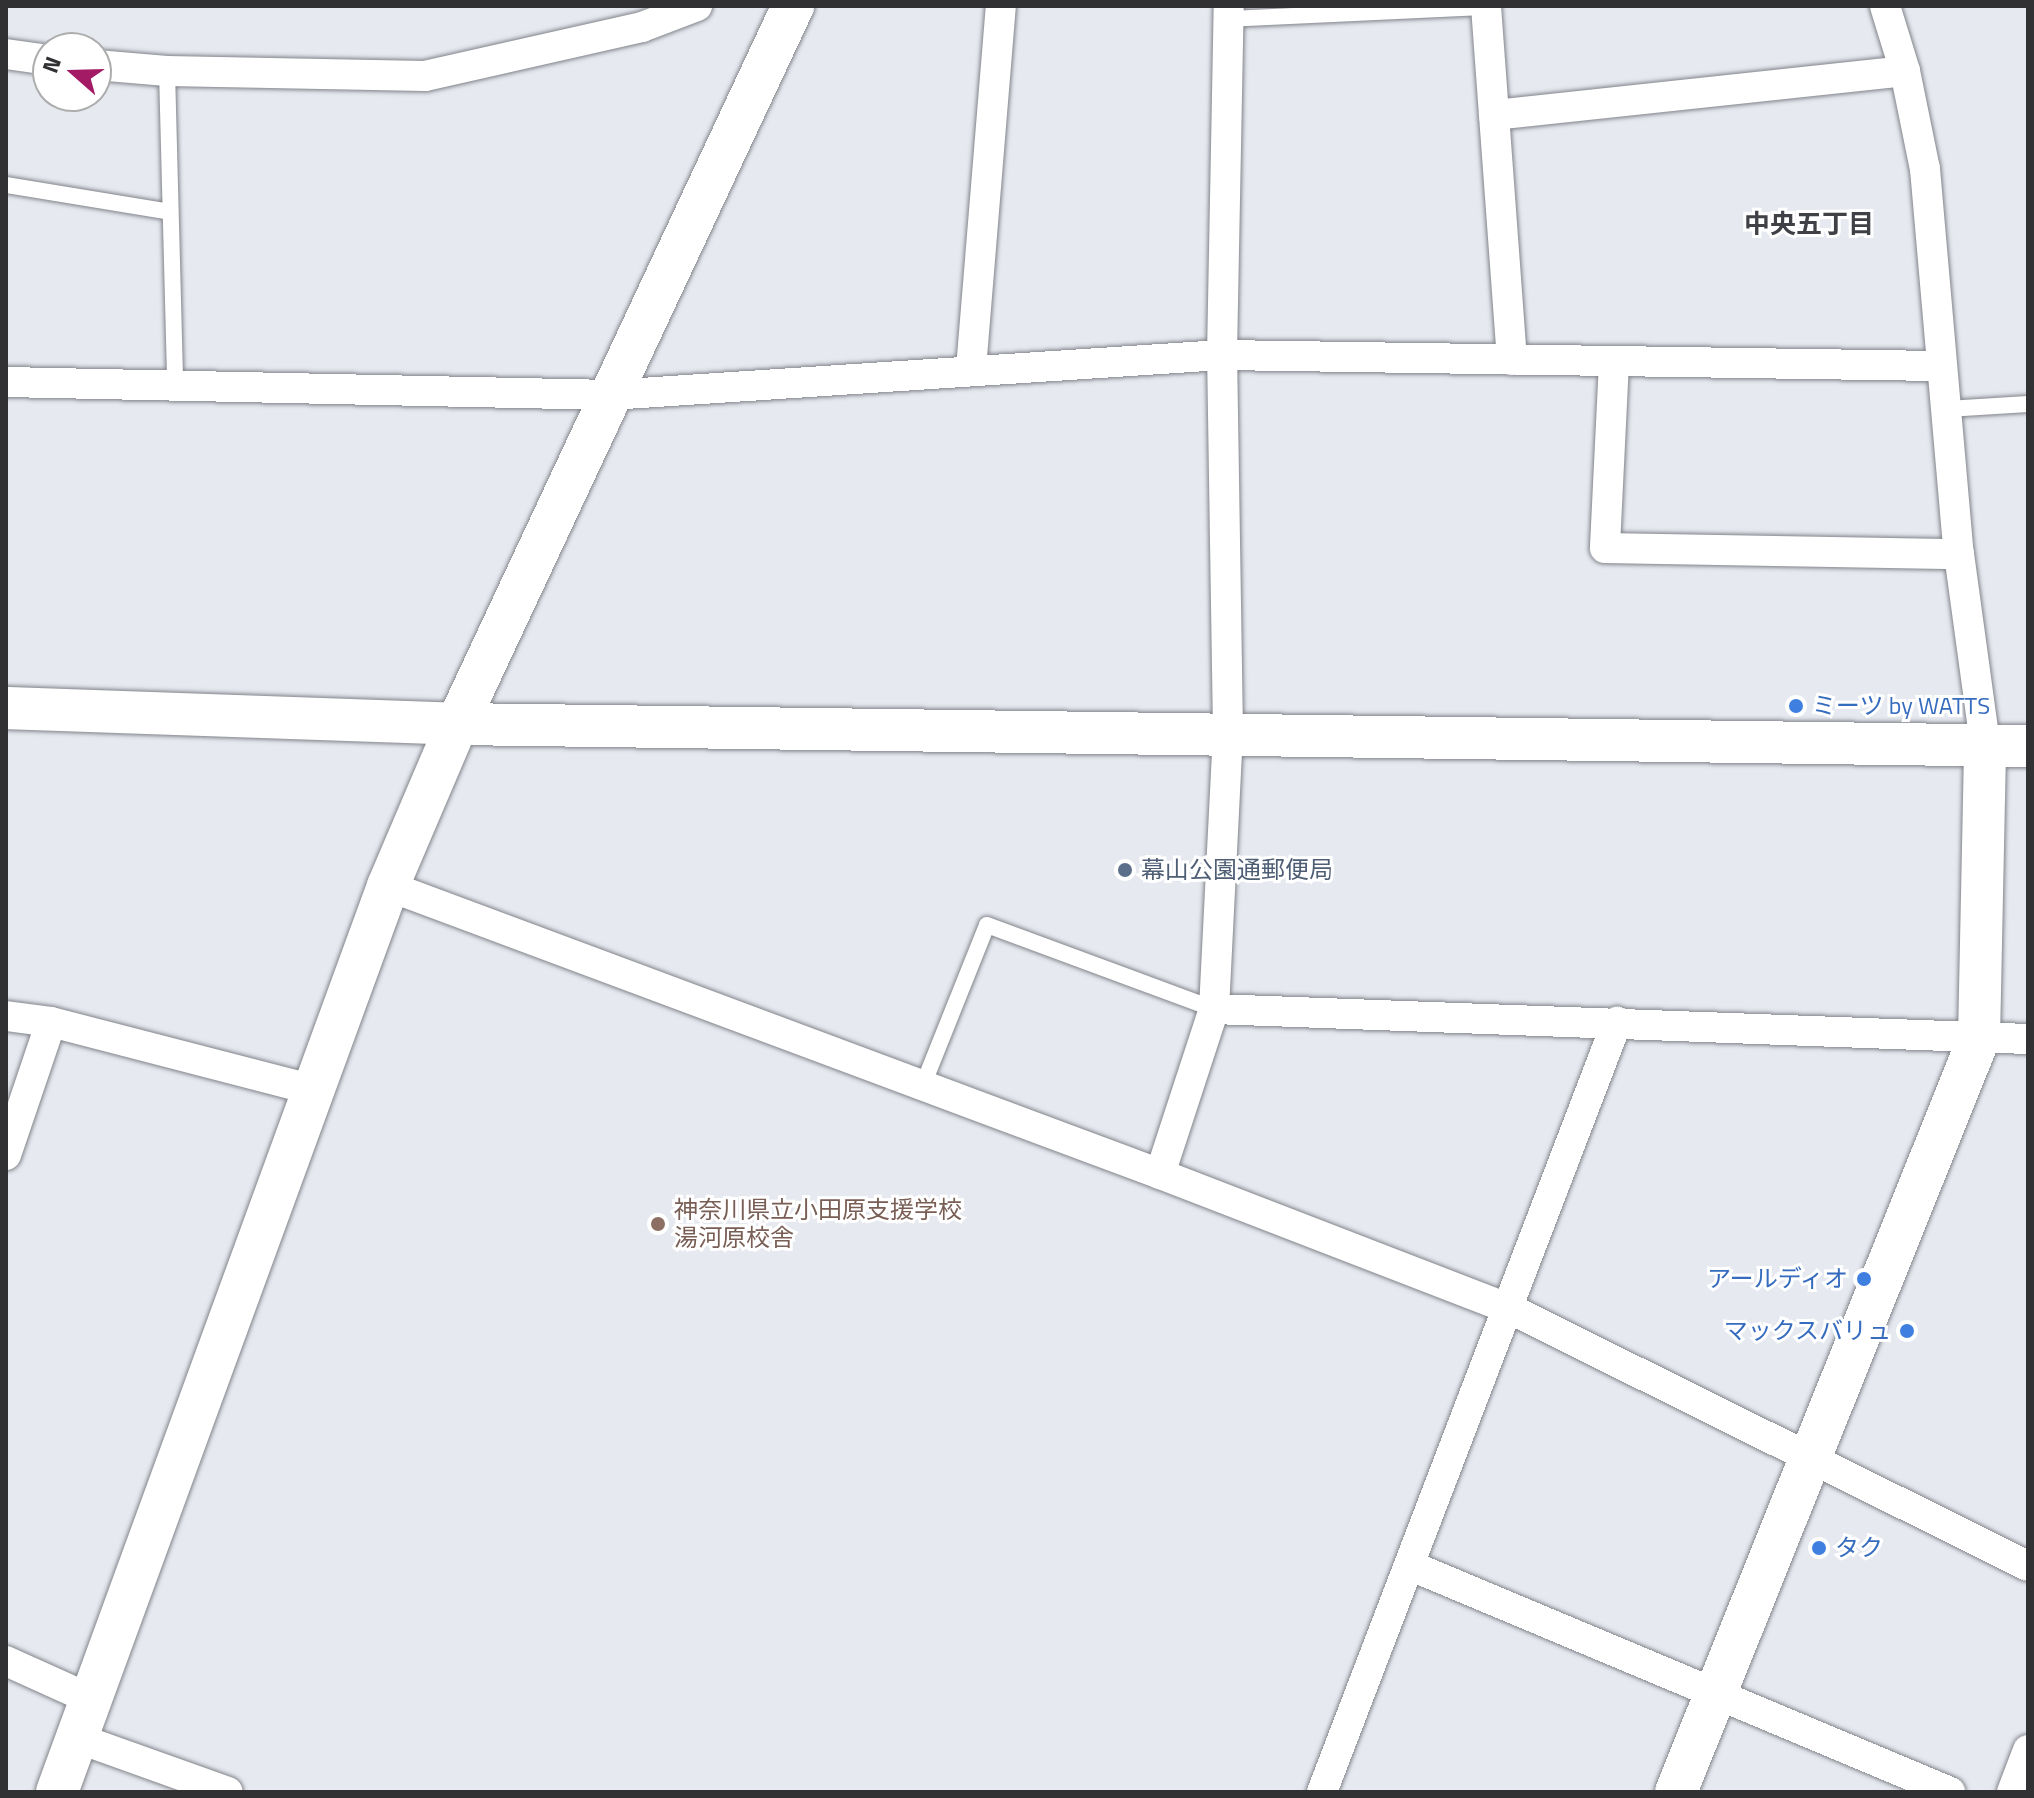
<!DOCTYPE html>
<html>
<head>
<meta charset="utf-8">
<style>
	body { margin:0 }
	#map { position:relative; width:2034px; height:1798px; overflow:hidden; background:#e6e9f0; font-family:"Titillium Web","Noto Sans JP",sans-serif }
	div>[style] { position:absolute }
	.roads { filter:drop-shadow(0 0 2px #82848a) drop-shadow(0 0 2px #82848a) }
	.lane>* { height:16px; margin:-8px; padding:0 8px; transform-origin:8px; border-radius:8px; background:#fff }
	.street>* { height:30px; margin:-15px; padding:0 15px; transform-origin:15px; border-radius:15px; background:#fff }
	.secondary>* { height:42px; margin:-21px; padding:0 21px; transform-origin:21px; border-radius:21px; background:#fff }
	.dots>* { width:22px; height:22px; translate:-50% -50%; box-sizing:border-box; border:4px solid #fff; border-radius:50% }
	span { translate:-50% -50%; white-space:nowrap; text-align:center; line-height:1.15; -webkit-text-stroke:6px #fff; paint-order:stroke }
	.shop-label { font-size:24px; color:#366cbe }
	.left { translate:0 -50%; text-align:left }
	.right { translate:-100% -50%; text-align:right }
	.service-label { font-size:24px; color:#4e5e75 }
	.education-label { font-size:24px; color:#785e54 }
	.neighbourhood-label { font-size:26px; color:#3f4146; font-weight:700 }
	.frame { position:absolute; inset:0; border:8px solid #313134; pointer-events:none }
	.north { position:absolute; left:32px; top:32px; width:80px; height:80px; box-sizing:border-box; background:#fff; border:2px solid #adadae; border-radius:50%; rotate:290deg; font-size:22px; font-weight:700; line-height:32px; text-align:center; color:#313134 }
	.north::after { content:''; display:block; margin:auto; width:28px; height:36px; background:#a31b65; clip-path:polygon(50% 0,100% 100%,50% 72%,0 100%) }
</style>
</head>
<body>
<div id="map">
	<div class="roads">
		<div class="lane">
			<div style="left:1228px;top:19px;width:258px;rotate:-2.7deg"></div>
			<div style="left:167px;top:71px;width:315px;rotate:88.5deg"></div>
			<div style="left:6px;top:185px;width:166px;rotate:9.3deg"></div>
			<div style="left:1947px;top:409px;width:81px;rotate:-3.5deg"></div>
			<div style="left:923px;top:1085px;width:172px;rotate:-68.2deg"></div>
			<div style="left:987px;top:925px;width:242px;rotate:20.3deg"></div>
		</div>
		<div class="street">
			<div style="left:1486px;top:6px;width:355px;rotate:85.8deg"></div>
			<div style="left:1885px;top:6px;width:68px;rotate:72.9deg"></div>
			<div style="left:1905px;top:71px;width:100px;rotate:78.5deg"></div>
			<div style="left:1925px;top:169px;width:386px;rotate:85deg"></div>
			<div style="left:1959px;top:554px;width:193px;rotate:82.2deg"></div>
			<div style="left:6px;top:54px;width:42px;rotate:8.1deg"></div>
			<div style="left:96px;top:65px;width:71px;rotate:4.8deg"></div>
			<div style="left:167px;top:71px;width:258px;rotate:1.1deg"></div>
			<div style="left:425px;top:76px;width:222px;rotate:-12.7deg"></div>
			<div style="left:642px;top:27px;width:59px;rotate:-20.9deg"></div>
			<div style="left:1494px;top:115px;width:413px;rotate:-6.1deg"></div>
			<div style="left:1614px;top:362px;width:186px;rotate:92.8deg"></div>
			<div style="left:1605px;top:548px;width:354px;rotate:1deg"></div>
			<div style="left:971px;top:369px;width:364px;rotate:-85.3deg"></div>
			<div style="left:6px;top:382px;width:604px;rotate:1.23deg"></div>
			<div style="left:610px;top:395px;width:613px;rotate:-3.74deg"></div>
			<div style="left:1222px;top:355px;width:719px;rotate:0.88deg"></div>
			<div style="left:388px;top:886px;width:824px;rotate:20.46deg"></div>
			<div style="left:1160px;top:1174px;width:373px;rotate:21.1deg"></div>
			<div style="left:1508px;top:1308px;width:580px;rotate:26.39deg"></div>
			<div style="left:1214px;top:1009px;width:815px;rotate:2.11deg"></div>
			<div style="left:6px;top:1016px;width:45px;rotate:7.6deg"></div>
			<div style="left:51px;top:1022px;width:271px;rotate:14.5deg"></div>
			<div style="left:6px;top:1155px;width:140px;rotate:-71.3deg"></div>
			<div style="left:1160px;top:1174px;width:174px;rotate:-71.9deg"></div>
			<div style="left:1214px;top:1009px;width:277px;rotate:-87.1deg"></div>
			<div style="left:1228px;top:732px;width:377px;rotate:-90.9deg"></div>
			<div style="left:1222px;top:355px;width:349px;rotate:-88.9deg"></div>
			<div style="left:1409px;top:1565px;width:587px;rotate:22.76deg"></div>
			<div style="left:6px;top:1661px;width:92px;rotate:24.3deg"></div>
			<div style="left:77px;top:1738px;width:160px;rotate:19.7deg"></div>
			<div style="left:1322px;top:1792px;width:825px;rotate:-69.04deg"></div>
			<div style="left:2012px;top:1792px;width:45px;rotate:-69.1deg"></div>
		</div>
		<div class="secondary">
			<div style="left:6px;top:708px;width:451px;rotate:2deg"></div>
			<div style="left:457px;top:724px;width:1571px;rotate:0.8deg"></div>
			<div style="left:57px;top:1792px;width:965px;rotate:-69.93deg"></div>
			<div style="left:388px;top:886px;width:176px;rotate:-66.9deg"></div>
			<div style="left:457px;top:724px;width:793px;rotate:-64.92deg"></div>
			<div style="left:1676px;top:1792px;width:813px;rotate:-68.11deg"></div>
			<div style="left:1979px;top:1038px;width:293px;rotate:-88.8deg"></div>
		</div>
	</div>
	<div class="dots">
		<div style="left:1796px;top:706px;background:#3f7fe0"></div>
		<div style="left:1125px;top:870px;background:#5c6f8a"></div>
		<div style="left:658px;top:1224px;background:#8d6e63"></div>
		<div style="left:1864px;top:1279px;background:#3f7fe0"></div>
		<div style="left:1907px;top:1331px;background:#3f7fe0"></div>
		<div style="left:1819px;top:1548px;background:#3f7fe0"></div>
	</div>
	<div class="shop-label">
		<span class="left" style="left:1812px;top:706px">ミーツ by WATTS</span>
		<span class="right" style="left:1848px;top:1279px">アールディオ</span>
		<span class="right" style="left:1891px;top:1331px">マックスバリュ</span>
		<span class="left" style="left:1835px;top:1548px">タク</span>
	</div>
	<div class="service-label">
		<span class="left" style="left:1141px;top:870px">幕山公園通郵便局</span>
	</div>
	<div class="education-label">
		<span class="left" style="left:674px;top:1224px">神奈川県立小田原支援学校<br>湯河原校舎</span>
	</div>
	<div class="neighbourhood-label">
		<span style="left:1809px;top:224px">中央五丁目</span>
	</div>
	<div class="frame"></div>
	<div class="north">N</div>
</div>
</body>
</html>
